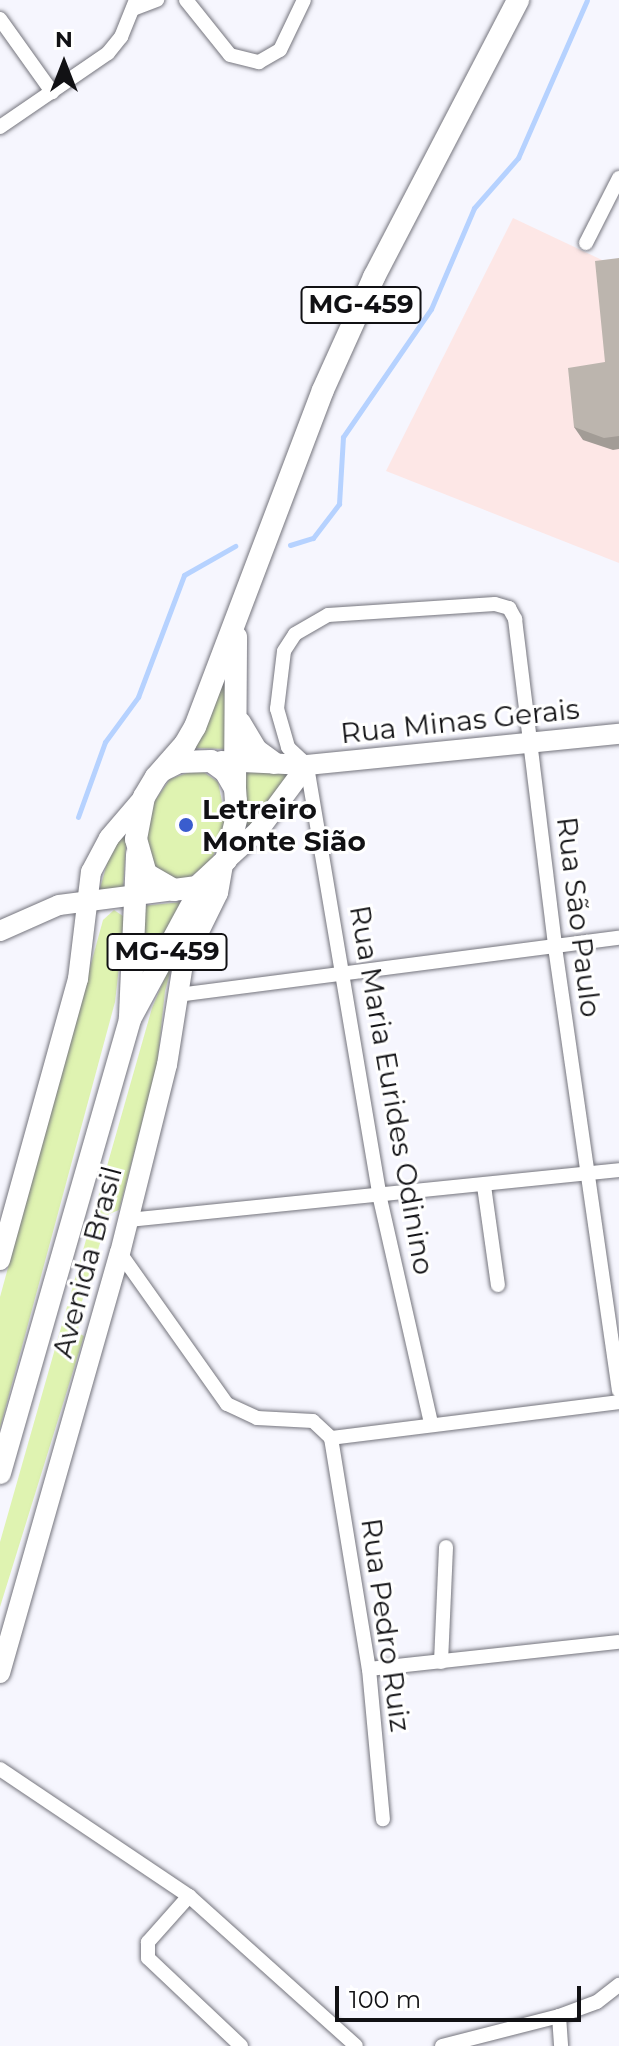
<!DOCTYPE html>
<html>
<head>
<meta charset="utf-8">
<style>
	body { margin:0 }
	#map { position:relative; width:619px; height:2046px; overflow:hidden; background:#f6f6fe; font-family:Montserrat,sans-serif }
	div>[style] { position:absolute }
	.industrial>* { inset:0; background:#fde7e6 }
	.green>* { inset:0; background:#dff3b1 }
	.stream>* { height:5px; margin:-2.5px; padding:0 2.5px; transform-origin:2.5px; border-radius:2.5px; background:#b6d2ff }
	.roads { filter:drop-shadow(0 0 2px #75757d) drop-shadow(0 0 2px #75757d) }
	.street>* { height:14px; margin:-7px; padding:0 7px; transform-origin:7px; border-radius:7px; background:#fff }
	.secondary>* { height:20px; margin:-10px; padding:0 10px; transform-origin:10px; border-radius:10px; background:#fff }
	.primary>* { height:22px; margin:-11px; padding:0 11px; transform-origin:11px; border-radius:11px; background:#fff }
	.wall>* { inset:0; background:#a29c96 }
	.building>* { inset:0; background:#bcb5ae }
	.dots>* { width:22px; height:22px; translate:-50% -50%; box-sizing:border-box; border:4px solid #fff; border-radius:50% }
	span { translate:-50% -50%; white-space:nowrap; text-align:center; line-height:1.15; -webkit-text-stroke:6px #fff; paint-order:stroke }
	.shield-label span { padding:2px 6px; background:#fff; border:2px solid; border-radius:6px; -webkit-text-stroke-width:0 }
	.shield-label { font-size:26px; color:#111114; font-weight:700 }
	.street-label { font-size:28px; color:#111114 }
	.poi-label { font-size:28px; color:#111114; font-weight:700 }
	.left { translate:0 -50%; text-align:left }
	.north { position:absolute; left:24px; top:24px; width:80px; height:80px; -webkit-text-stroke:6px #fff; paint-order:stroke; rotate:0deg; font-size:22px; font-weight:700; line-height:32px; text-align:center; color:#111114 }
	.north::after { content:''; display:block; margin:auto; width:28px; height:36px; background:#111114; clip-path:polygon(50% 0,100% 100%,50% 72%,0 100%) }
	.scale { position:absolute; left:335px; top:1986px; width:246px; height:36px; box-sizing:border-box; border:4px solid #111114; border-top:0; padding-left:10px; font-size:24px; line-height:28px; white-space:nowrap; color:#111114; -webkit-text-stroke:6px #fff; paint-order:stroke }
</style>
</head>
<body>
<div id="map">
	<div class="industrial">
		<div style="clip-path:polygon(513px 218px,619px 268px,619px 563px,386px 471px)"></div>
	</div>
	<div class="green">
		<div style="clip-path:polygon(228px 672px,227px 749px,192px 748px,216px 696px)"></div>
		<div style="clip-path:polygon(199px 769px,218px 782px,226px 821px,211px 862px,187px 879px,175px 879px,155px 867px,146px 843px,150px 808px,170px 779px)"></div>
		<div style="clip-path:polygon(245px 770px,295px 771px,241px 838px)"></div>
		<div style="clip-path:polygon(127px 828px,123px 890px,99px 892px,110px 853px)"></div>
		<div style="clip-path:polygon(183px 902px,136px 990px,140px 906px)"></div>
		<div style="clip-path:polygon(114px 910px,123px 916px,124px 924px,115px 1002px,0 1428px,0 1297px,103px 920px)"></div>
		<div style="clip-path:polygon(175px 954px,165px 991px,157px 1066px,119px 1210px,109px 1214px,80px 1308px,78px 1333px,84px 1336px,0 1607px,0 1542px,152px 1008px)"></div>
	</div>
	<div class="stream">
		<div style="left:290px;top:545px;width:24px;rotate:-17deg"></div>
		<div style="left:313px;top:538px;width:43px;rotate:-52.6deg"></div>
		<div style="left:339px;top:504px;width:67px;rotate:-86.6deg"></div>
		<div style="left:343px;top:437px;width:155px;rotate:-55.5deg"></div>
		<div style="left:431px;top:309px;width:110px;rotate:-66.9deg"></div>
		<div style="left:474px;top:208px;width:67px;rotate:-48.7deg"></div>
		<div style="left:518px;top:158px;width:172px;rotate:-66.4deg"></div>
		<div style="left:78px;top:817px;width:80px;rotate:-70.2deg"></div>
		<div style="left:105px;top:742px;width:56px;rotate:-53.7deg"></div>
		<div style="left:138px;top:697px;width:130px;rotate:-69.3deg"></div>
		<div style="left:184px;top:575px;width:59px;rotate:-29.6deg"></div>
	</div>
	<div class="roads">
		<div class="street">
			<div style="left:186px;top:0;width:70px;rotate:51.3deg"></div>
			<div style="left:230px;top:55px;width:30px;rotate:14deg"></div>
			<div style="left:259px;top:62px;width:24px;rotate:-30deg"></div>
			<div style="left:280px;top:50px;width:55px;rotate:-64.4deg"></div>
			<div style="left:133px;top:9px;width:26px;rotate:-21deg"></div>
			<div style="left:0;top:19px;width:90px;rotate:54.5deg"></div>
			<div style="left:0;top:127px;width:131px;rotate:-34.4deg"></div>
			<div style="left:108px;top:53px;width:21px;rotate:-51deg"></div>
			<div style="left:121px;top:37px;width:40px;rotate:-68deg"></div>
			<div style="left:586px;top:243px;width:73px;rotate:-63.1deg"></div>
			<div style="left:178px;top:995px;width:445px;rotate:-7.4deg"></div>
			<div style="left:484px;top:1186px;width:100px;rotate:82deg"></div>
			<div style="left:128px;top:1220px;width:494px;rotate:-5.8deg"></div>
			<div style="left:120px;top:1253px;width:185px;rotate:54.7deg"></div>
			<div style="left:227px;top:1404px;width:33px;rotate:25deg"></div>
			<div style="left:257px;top:1418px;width:56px;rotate:3.1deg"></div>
			<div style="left:313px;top:1421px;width:25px;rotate:43deg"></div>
			<div style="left:331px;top:1438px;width:234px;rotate:80.7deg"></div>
			<div style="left:369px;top:1669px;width:151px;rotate:84.7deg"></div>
			<div style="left:431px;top:1423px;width:231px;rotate:-102.8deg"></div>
			<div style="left:380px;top:1198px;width:439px;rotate:-99.6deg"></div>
			<div style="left:307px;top:765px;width:26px;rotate:-137deg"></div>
			<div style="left:288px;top:747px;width:40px;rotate:-106deg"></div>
			<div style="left:277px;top:709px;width:58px;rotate:-83.1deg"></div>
			<div style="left:284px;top:651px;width:20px;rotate:-57deg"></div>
			<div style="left:295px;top:634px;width:38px;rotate:-30deg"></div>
			<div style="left:328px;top:615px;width:167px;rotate:-3.8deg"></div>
			<div style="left:495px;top:604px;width:15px;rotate:16deg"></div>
			<div style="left:509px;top:608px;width:13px;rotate:61deg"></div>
			<div style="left:515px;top:619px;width:330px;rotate:83deg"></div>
			<div style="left:555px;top:947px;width:448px;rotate:81.8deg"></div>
			<div style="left:331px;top:1438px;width:290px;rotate:-7.1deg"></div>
			<div style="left:441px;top:1662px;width:115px;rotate:-87.5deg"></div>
			<div style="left:369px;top:1669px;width:251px;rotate:-6.2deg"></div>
			<div style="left:0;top:1769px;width:228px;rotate:33.9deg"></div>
			<div style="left:189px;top:1896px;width:224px;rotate:41.9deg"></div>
			<div style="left:189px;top:1896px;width:62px;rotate:131.7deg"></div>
			<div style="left:148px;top:1942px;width:16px;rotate:90deg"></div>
			<div style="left:148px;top:1958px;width:128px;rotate:43.4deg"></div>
			<div style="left:559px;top:2016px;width:30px;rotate:86deg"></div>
			<div style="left:442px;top:2046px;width:121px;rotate:-14.4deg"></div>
			<div style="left:559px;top:2016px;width:40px;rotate:-20.2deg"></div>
			<div style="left:597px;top:2002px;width:28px;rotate:-38deg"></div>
		</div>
		<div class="secondary">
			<div style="left:221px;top:761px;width:86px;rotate:2.7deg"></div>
			<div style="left:307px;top:765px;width:314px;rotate:-5.7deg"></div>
			<div style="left:226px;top:860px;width:43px;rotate:-42.2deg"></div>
			<div style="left:258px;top:831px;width:82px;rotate:-53.4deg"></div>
			<div style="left:0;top:931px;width:64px;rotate:-23.8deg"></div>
			<div style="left:59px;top:905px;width:116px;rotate:-7.4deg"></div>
			<div style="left:0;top:1260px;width:292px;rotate:-74.5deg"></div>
			<div style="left:78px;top:979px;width:108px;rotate:-83.1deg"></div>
			<div style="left:91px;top:872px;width:38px;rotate:-62deg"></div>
			<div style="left:109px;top:838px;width:54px;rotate:-49.5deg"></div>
			<div style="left:0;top:1673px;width:437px;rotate:-74.1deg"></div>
			<div style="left:120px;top:1253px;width:194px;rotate:-76deg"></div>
			<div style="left:167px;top:1065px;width:102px;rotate:-81deg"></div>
			<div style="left:183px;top:964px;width:79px;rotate:-63.8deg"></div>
			<div style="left:218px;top:893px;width:27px;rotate:-80deg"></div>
		</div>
		<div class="primary">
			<div style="left:240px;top:723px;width:31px;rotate:59deg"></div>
			<div style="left:256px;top:750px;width:22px;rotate:36deg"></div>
			<div style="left:163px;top:770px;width:18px;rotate:-27deg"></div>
			<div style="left:179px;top:762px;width:32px;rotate:-2deg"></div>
			<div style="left:211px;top:761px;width:17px;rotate:36deg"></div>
			<div style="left:225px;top:771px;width:20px;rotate:60deg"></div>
			<div style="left:235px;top:788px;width:28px;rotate:86deg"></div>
			<div style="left:237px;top:816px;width:45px;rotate:104deg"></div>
			<div style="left:226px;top:860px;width:40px;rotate:137deg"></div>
			<div style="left:197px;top:887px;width:23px;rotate:173deg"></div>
			<div style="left:174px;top:890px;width:32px;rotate:-150deg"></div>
			<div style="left:146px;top:874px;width:36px;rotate:-106deg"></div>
			<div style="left:136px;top:839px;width:43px;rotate:-79.2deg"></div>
			<div style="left:144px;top:797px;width:23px;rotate:-59deg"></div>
			<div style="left:156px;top:777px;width:44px;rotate:-48.7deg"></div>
			<div style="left:185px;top:744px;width:20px;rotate:-60deg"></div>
			<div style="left:195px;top:727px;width:360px;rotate:-69.2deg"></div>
			<div style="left:323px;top:390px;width:124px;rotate:-65.7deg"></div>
			<div style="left:374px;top:277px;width:312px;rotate:-62.5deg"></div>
			<div style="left:235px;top:788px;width:151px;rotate:-89.6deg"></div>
			<div style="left:130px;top:1016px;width:162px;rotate:-87.5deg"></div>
			<div style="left:0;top:1473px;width:472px;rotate:-74deg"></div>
			<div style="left:130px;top:1019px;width:153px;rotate:-61.6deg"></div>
		</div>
	</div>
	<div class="wall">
		<div style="clip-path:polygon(619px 258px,619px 449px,613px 450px,583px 440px,574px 427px,605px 362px)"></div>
	</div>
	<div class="building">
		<div style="clip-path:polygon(619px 258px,619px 436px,604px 438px,574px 427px,568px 368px,605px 362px,595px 261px)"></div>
	</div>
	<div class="dots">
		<div style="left:186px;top:825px;background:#3a5dce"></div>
	</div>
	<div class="shield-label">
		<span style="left:361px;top:305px">MG-459</span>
		<span style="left:167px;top:952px">MG-459</span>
	</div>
	<div class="street-label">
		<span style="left:460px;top:721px;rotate:-6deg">Rua Minas Gerais</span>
		<span style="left:579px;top:917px;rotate:83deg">Rua São Paulo</span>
		<span style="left:392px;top:1090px;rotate:80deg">Rua Maria Eurides Odinino</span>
		<span style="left:87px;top:1262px;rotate:-75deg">Avenida Brasil</span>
		<span style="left:386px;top:1625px;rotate:82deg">Rua Pedro Ruiz</span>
	</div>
	<div class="poi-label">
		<span class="left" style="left:202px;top:825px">Letreiro<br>Monte Sião</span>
	</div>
	<div class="north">N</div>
	<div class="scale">100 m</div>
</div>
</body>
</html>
